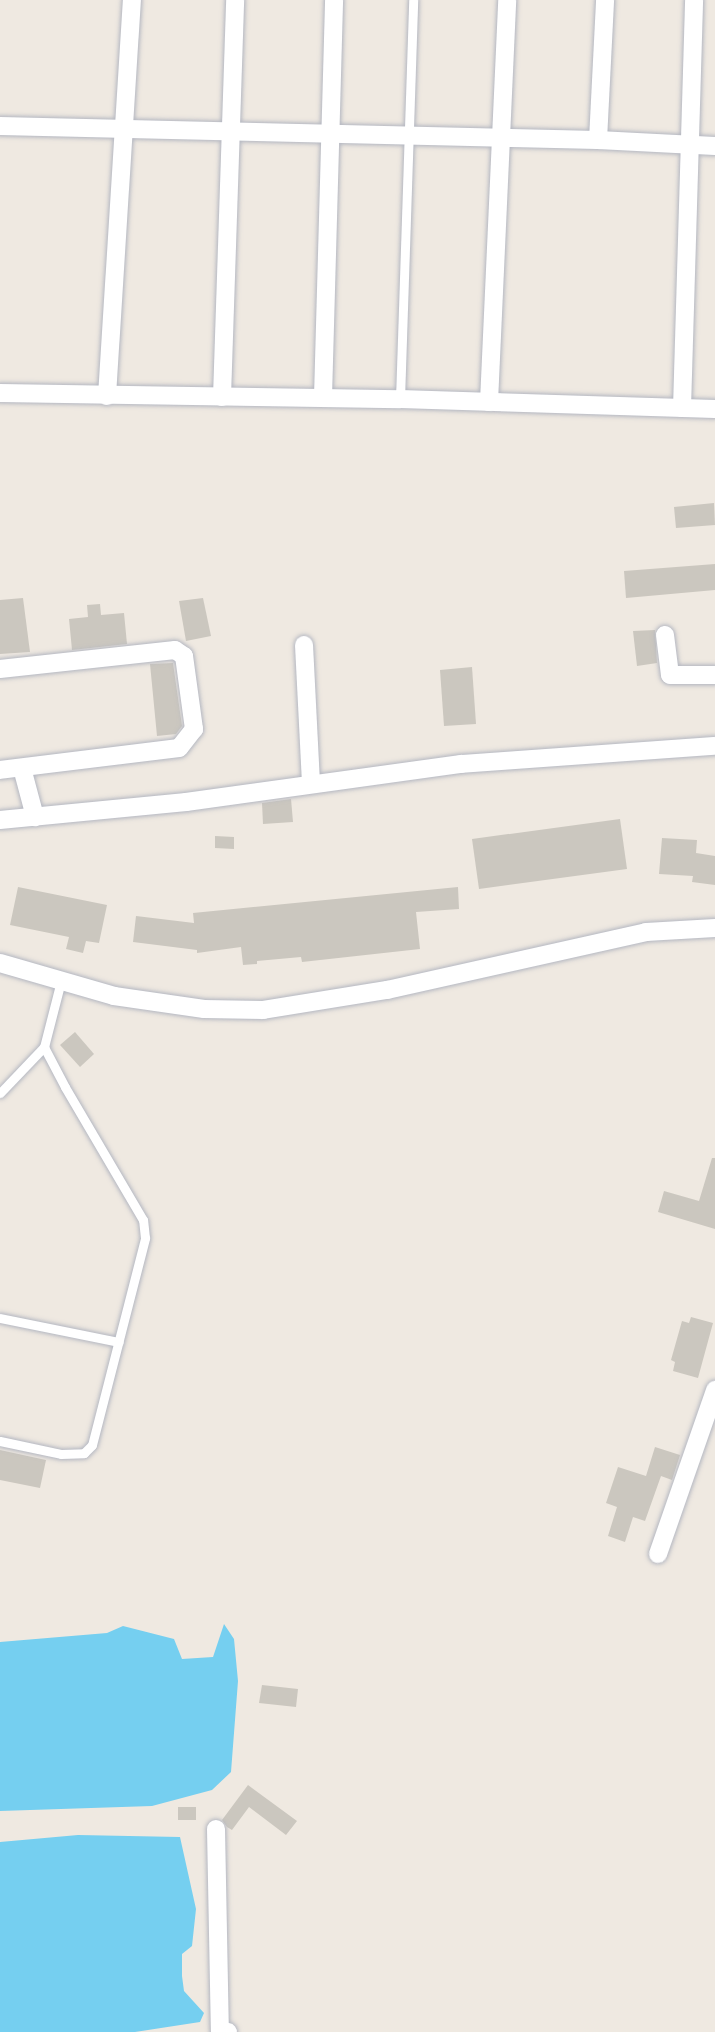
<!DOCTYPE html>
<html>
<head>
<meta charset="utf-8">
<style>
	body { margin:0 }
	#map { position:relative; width:715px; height:2032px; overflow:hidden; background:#efe9e1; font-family:"Noto Sans",sans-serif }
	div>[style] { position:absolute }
	.water>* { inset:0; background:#75cff0 }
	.building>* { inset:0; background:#cbc7bf }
	.roads { filter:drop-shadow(0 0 2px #b4b7c1) drop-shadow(0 0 2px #b4b7c1) }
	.service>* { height:9px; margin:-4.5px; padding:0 4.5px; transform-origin:4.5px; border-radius:4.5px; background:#fff }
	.minor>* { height:18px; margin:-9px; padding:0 9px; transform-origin:9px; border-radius:9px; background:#fff }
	span { translate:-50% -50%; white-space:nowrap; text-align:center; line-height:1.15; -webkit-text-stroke:5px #fff; paint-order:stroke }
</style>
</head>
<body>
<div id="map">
	<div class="water">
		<div style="clip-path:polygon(224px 1624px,234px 1639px,238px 1681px,231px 1772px,212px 1790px,152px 1806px,0 1811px,0 1642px,107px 1633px,123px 1626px,174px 1639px,182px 1659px,213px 1657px)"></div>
		<div style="clip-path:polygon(78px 1835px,180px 1837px,196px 1909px,192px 1946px,182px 1954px,182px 1976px,184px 1991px,204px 2013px,200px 2022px,135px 2032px,0 2032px,0 1842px)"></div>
	</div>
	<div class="building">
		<div style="clip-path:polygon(714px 503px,715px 525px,676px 528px,674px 507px)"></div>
		<div style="clip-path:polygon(715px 564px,715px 590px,626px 598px,624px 571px)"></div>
		<div style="clip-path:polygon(23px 598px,30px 652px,0 654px,0 600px)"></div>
		<div style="clip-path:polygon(203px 598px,211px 636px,186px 641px,179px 601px)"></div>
		<div style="clip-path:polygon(100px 604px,101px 615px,124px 613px,127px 644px,72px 650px,69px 619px,88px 617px,87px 605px)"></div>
		<div style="clip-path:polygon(655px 630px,657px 663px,637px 666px,633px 631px)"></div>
		<div style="clip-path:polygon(173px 663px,182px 726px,176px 734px,157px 736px,150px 664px)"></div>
		<div style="clip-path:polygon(472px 667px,476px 724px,444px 726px,440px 670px)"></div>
		<div style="clip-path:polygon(291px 799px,293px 822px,263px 824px,262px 803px)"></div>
		<div style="clip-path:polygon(620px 819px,627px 869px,479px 889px,472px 839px)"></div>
		<div style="clip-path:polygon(215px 836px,234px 837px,234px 849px,215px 848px)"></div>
		<div style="clip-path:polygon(662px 838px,697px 840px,696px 853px,715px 856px,715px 885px,692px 882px,693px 876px,659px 874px)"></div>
		<div style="clip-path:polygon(18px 887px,107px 905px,99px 943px,86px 941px,83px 953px,66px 949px,69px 937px,10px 925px)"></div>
		<div style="clip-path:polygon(458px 887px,459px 909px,416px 912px,420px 949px,302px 962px,301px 957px,257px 961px,257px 964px,243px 965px,241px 947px,197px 953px,197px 950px,133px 942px,136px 916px,194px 923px,193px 913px)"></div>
		<div style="clip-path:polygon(75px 1032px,94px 1054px,80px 1067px,60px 1045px)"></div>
		<div style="clip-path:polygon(712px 1158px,715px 1158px,715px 1229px,658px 1212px,664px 1191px,699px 1201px)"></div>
		<div style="clip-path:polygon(691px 1317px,713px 1323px,698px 1378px,673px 1371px,675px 1362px,671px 1360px,682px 1321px,689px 1323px)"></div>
		<div style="clip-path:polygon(655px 1447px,680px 1455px,672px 1480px,661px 1476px,645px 1521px,633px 1517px,625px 1542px,608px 1536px,617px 1507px,606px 1503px,618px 1467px,646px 1476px)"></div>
		<div style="clip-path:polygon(0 1450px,46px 1460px,40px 1488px,0 1480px)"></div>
		<div style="clip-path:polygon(262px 1685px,298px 1689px,296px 1707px,259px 1703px)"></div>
		<div style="clip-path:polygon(248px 1785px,297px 1821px,286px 1835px,249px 1807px,232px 1830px,227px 1827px,222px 1820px)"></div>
		<div style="clip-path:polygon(178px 1807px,196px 1807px,196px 1820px,178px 1820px)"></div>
	</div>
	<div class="roads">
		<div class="service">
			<div style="left:400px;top:399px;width:399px;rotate:-88.1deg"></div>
			<div style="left:0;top:1093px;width:64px;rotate:-46.3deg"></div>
			<div style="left:0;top:1318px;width:121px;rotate:11.4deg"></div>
			<div style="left:0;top:1441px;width:62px;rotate:12deg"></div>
			<div style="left:61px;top:1454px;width:23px;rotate:-2deg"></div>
			<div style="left:84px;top:1453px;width:11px;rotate:-45deg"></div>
			<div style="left:92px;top:1445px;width:214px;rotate:-75.6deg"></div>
			<div style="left:145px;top:1238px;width:18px;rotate:-96deg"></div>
			<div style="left:143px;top:1220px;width:154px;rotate:-120.4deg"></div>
			<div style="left:65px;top:1087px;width:45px;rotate:-117.7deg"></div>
			<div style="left:44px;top:1047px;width:68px;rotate:-75.6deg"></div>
		</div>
		<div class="minor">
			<div style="left:0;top:126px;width:598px;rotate:1.34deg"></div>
			<div style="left:598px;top:140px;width:117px;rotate:2.9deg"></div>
			<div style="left:598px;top:140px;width:140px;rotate:-87.1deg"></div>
			<div style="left:0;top:393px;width:400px;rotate:0.9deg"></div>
			<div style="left:400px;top:399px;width:315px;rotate:1.8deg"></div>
			<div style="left:107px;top:396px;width:397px;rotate:-86.4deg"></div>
			<div style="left:222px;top:397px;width:397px;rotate:-88.1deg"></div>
			<div style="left:323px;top:397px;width:397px;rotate:-88.4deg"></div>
			<div style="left:489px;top:402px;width:402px;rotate:-87.4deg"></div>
			<div style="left:682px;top:408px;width:408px;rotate:-88.3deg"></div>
			<div style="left:665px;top:635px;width:40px;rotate:82.9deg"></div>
			<div style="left:670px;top:675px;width:45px"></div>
			<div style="left:304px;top:645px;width:139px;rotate:87.1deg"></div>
			<div style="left:0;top:669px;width:176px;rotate:-6.2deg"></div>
			<div style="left:175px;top:650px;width:11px;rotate:34deg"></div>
			<div style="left:184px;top:656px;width:74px;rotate:82.2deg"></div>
			<div style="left:194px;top:729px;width:24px;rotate:128deg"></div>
			<div style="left:179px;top:748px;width:180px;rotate:173deg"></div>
			<div style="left:22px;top:768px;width:51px;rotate:75.1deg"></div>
			<div style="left:0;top:820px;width:187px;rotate:-5.5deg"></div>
			<div style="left:186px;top:802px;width:278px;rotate:-7.9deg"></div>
			<div style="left:461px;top:764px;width:255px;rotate:-4.1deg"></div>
			<div style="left:0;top:963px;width:119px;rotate:16.1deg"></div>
			<div style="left:114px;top:996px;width:91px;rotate:8.2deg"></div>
			<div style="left:204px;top:1009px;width:59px;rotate:1deg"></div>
			<div style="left:263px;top:1010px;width:126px;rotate:-9.2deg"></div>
			<div style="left:387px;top:990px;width:265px;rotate:-12.6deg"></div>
			<div style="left:646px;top:932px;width:69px;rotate:-3.3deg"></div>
			<div style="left:658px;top:1554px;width:174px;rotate:-70.8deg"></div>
			<div style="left:216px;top:1829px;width:202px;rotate:88.9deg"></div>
			<div style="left:220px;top:2031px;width:8px;rotate:7deg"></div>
		</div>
	</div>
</div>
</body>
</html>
